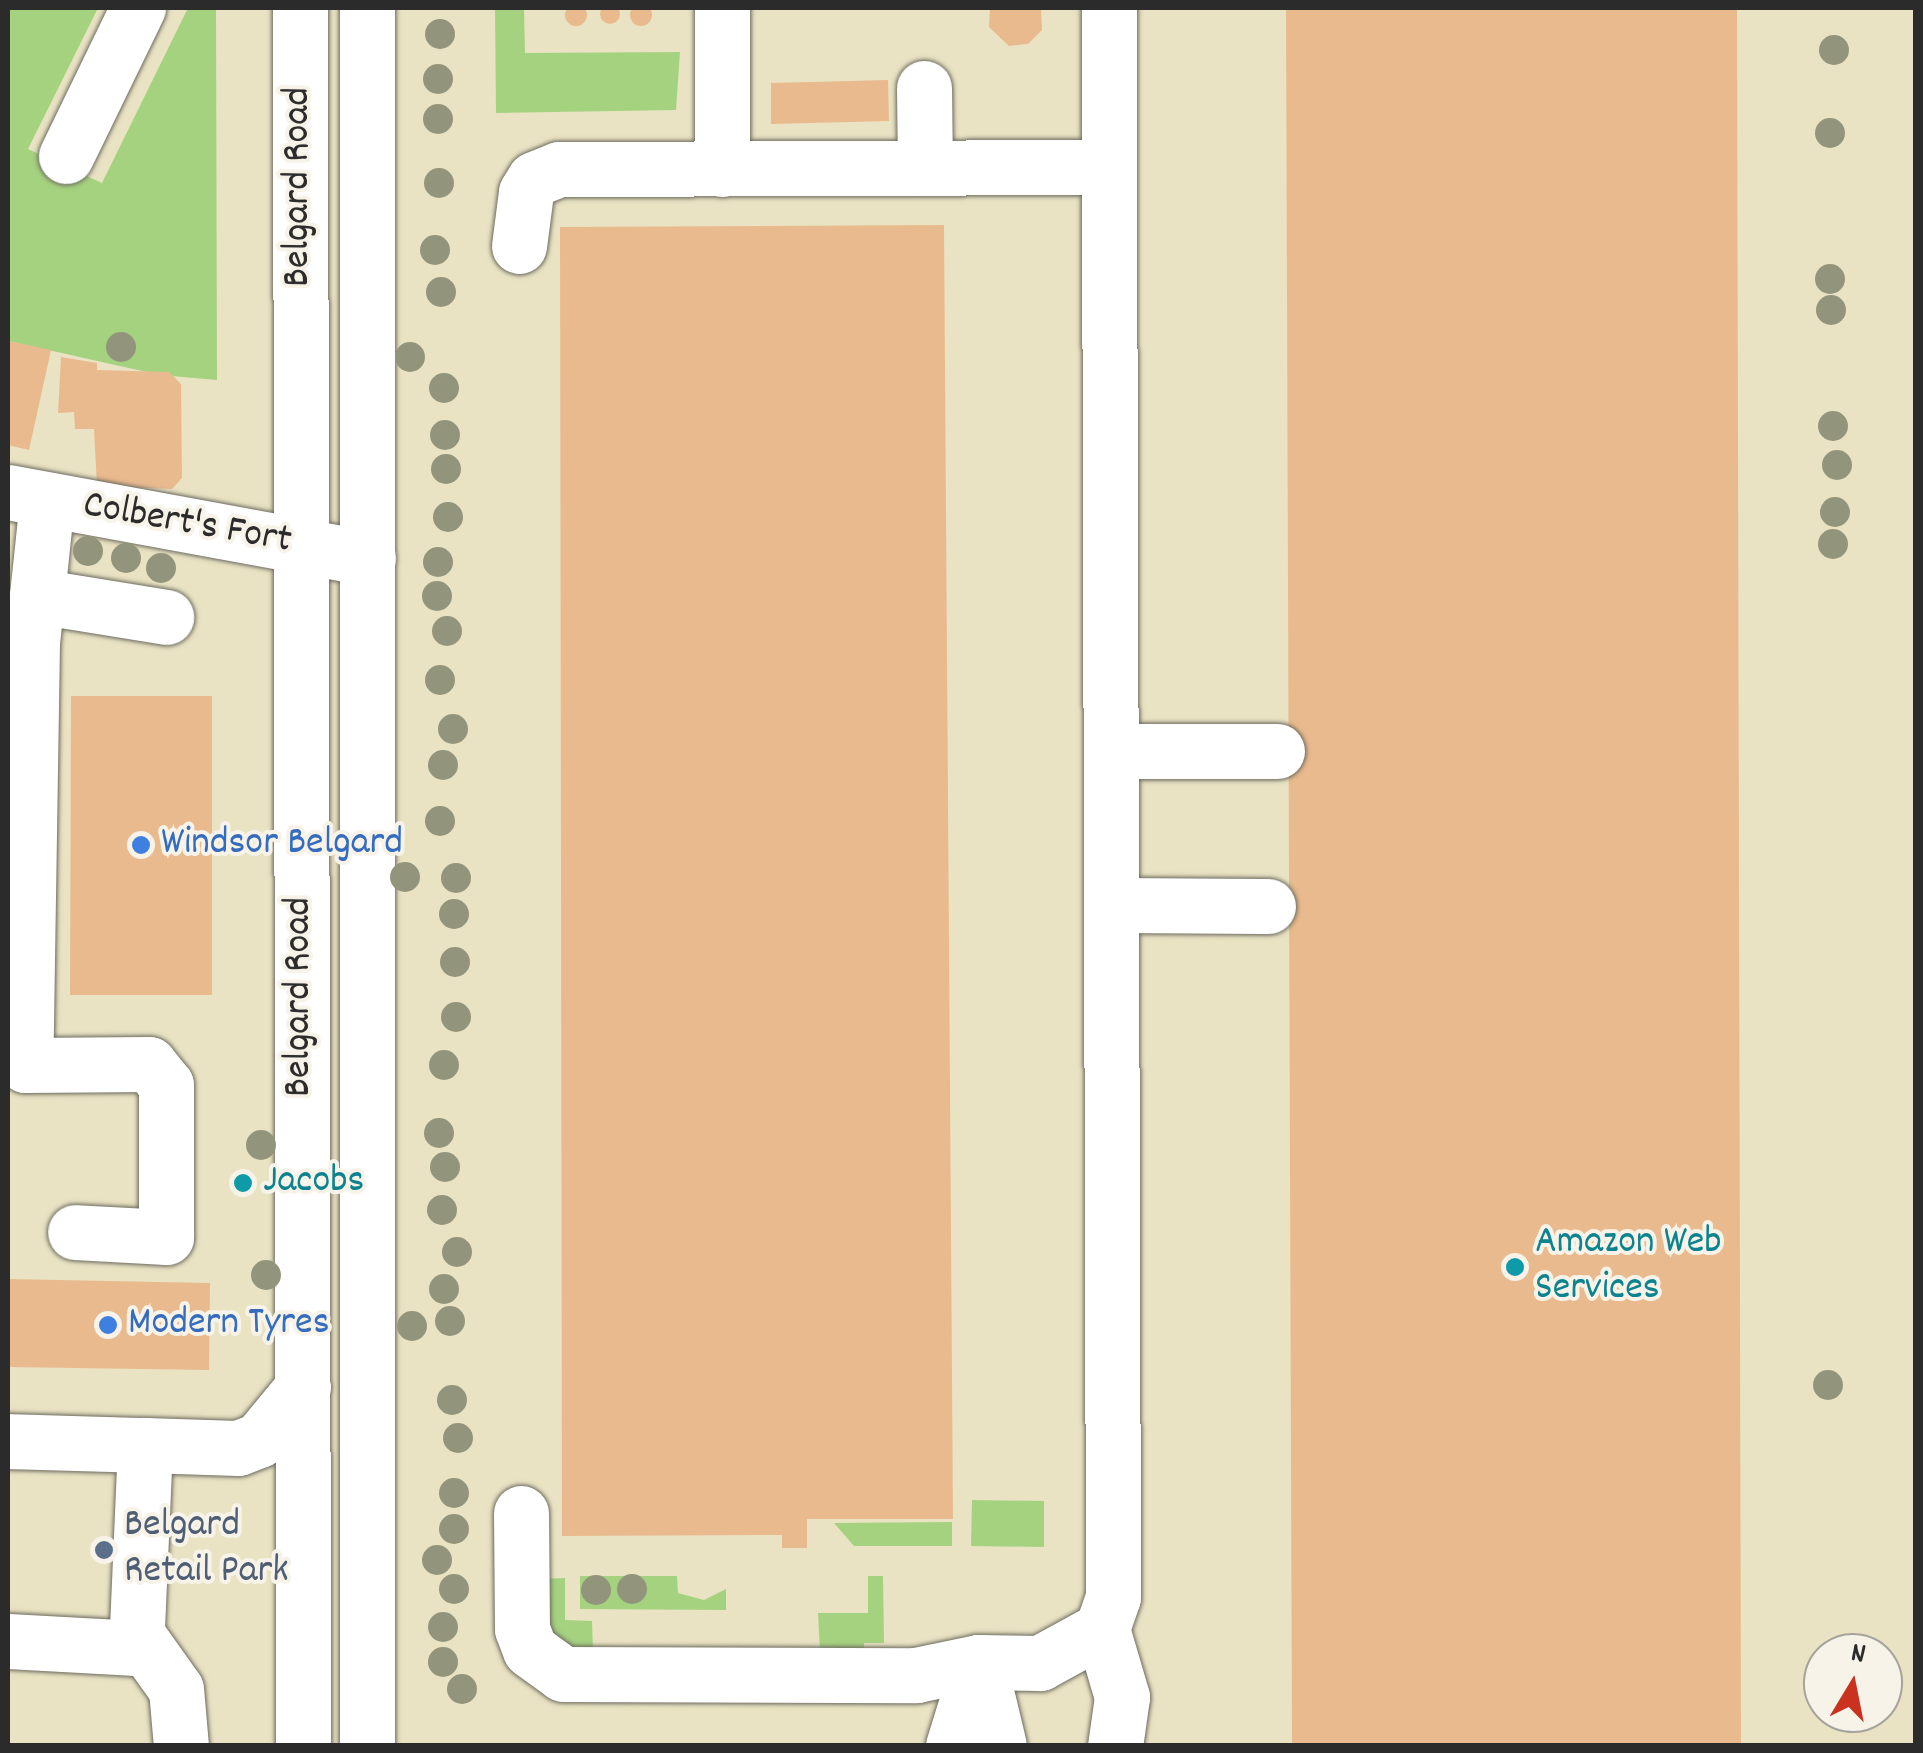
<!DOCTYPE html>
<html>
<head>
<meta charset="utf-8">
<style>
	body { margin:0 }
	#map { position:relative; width:1923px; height:1753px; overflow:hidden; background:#e9e3c3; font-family:Dekko,sans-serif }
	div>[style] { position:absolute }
	.green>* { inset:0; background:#a5d27f }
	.building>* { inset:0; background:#e9ba8e }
	.round { border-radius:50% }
	.roads { filter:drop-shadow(0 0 2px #6e6b60) drop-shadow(0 0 2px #6e6b60) }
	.minor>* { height:55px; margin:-27.5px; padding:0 27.5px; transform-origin:27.5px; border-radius:27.5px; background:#fff }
	.major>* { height:55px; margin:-27.5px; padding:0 27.5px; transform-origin:27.5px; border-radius:27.5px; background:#fff }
	.trees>* { width:30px; height:30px; margin:-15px; border-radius:50%; background:#92957b }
	.dots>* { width:28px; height:28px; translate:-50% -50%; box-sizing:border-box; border:5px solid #f7f3e8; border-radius:50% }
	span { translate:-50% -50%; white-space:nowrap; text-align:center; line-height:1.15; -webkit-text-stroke:8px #f7f3e8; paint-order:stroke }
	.street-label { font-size:40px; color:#2b2b2b }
	.shop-label { font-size:40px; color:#366cbe }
	.left { translate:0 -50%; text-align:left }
	.culture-label { font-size:40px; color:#0d838f }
	.service-label { font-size:40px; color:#4e5e75 }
	.frame { position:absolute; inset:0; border:10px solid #2b2b2b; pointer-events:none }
	.north { position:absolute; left:1803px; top:1633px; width:100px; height:100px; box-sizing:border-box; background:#f7f3e8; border:2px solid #a5a39c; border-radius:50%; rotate:10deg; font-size:28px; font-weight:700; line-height:40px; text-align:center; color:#2b2b2b }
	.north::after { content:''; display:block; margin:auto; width:35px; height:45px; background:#c8321e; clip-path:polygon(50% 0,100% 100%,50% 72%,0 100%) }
</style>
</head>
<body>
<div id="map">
	<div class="green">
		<div style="clip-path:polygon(8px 8px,98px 8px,28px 149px,102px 183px,188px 8px,216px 8px,217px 380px,160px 375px,8px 341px)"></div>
		<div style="clip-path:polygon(495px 8px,524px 8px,525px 53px,680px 52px,676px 110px,496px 113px)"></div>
		<div style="clip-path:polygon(972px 1500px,1044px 1501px,1044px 1547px,971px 1546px)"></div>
		<div style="clip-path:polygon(952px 1522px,952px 1546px,854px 1546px,834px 1523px)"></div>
		<div style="clip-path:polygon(580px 1576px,677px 1576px,678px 1593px,704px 1600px,726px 1589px,726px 1610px,580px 1609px)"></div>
		<div style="clip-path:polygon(868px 1576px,883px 1576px,884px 1643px,864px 1643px,864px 1653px,820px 1652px,818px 1613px,868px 1613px)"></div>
		<div style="clip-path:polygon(565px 1578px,565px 1620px,592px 1621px,593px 1652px,575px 1651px,550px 1636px,539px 1579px)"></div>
	</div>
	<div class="building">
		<div class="round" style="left:600px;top:4px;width:20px;height:20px"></div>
		<div class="round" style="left:565px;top:4px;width:22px;height:22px"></div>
		<div class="round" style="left:630px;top:4px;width:22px;height:22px"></div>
		<div style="clip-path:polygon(1041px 8px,1042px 30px,1028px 44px,1009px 46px,989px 27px,990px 8px)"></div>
		<div style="clip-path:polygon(1286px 8px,1737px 8px,1741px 1746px,1292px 1746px)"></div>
		<div style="clip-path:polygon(888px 80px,889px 121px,771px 124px,771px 83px)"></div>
		<div style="clip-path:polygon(944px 225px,953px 1519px,807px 1519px,807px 1548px,782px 1548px,782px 1535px,562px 1536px,560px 227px)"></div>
		<div style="clip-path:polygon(8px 341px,51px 350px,29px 450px,8px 445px)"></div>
		<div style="clip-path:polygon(61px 357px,97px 363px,97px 370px,169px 372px,181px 384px,182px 478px,172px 489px,97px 486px,94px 429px,75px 429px,74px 412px,58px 413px)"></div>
		<div style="clip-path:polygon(71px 696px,212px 696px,212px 995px,70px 995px)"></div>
		<div style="clip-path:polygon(8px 1279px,210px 1283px,209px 1370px,8px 1367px)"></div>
	</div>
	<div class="roads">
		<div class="minor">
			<div style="left:1109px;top:8px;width:159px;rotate:90deg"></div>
			<div style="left:924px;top:88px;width:80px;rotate:89.3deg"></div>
			<div style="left:66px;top:156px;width:165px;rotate:-64.1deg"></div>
			<div style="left:722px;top:169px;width:161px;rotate:-90deg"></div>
			<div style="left:519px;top:246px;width:54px;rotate:-82.6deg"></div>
			<div style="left:526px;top:192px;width:15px;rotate:-58deg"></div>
			<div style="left:534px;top:179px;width:27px;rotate:-22deg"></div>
			<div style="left:559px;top:169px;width:550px;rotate:-0.21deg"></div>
			<div style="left:1109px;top:167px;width:1430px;rotate:89.84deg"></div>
			<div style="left:1113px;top:1597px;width:34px;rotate:109deg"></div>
			<div style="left:1102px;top:1629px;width:71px;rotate:73.6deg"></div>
			<div style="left:1122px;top:1697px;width:49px;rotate:98.1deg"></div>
			<div style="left:8px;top:492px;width:366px;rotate:10.4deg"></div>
			<div style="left:47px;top:500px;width:143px;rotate:96deg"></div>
			<div style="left:32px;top:642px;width:423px;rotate:90.9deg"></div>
			<div style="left:25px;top:1065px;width:124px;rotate:-0.5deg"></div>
			<div style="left:149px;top:1064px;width:27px;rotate:51deg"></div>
			<div style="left:166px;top:1085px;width:152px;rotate:90deg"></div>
			<div style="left:166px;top:1237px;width:91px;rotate:-176.9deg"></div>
			<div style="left:37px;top:596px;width:131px;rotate:9.2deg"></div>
			<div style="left:1112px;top:751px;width:165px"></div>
			<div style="left:1112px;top:905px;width:156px;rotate:0.4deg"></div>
			<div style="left:8px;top:1441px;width:137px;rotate:1.7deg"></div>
			<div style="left:145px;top:1445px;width:203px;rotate:92.5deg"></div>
			<div style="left:136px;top:1648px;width:128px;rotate:-176.9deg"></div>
			<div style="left:145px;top:1445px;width:93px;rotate:1.8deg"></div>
			<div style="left:238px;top:1448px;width:22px;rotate:-21deg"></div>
			<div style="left:259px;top:1440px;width:69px;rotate:-50.3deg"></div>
			<div style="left:521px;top:1513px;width:116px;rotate:89.5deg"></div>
			<div style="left:522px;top:1629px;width:22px;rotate:69deg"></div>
			<div style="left:530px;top:1650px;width:41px;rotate:36deg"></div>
			<div style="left:563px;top:1674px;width:353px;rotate:0.2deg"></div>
			<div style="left:916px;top:1675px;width:64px;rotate:-11.7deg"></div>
			<div style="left:979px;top:1662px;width:61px;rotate:0.9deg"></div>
			<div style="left:1040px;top:1663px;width:71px;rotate:-28.7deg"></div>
			<div style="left:141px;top:1640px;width:60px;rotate:54.5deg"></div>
			<div style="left:176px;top:1689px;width:57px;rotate:85deg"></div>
			<div style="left:953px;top:1746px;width:88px;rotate:-72.8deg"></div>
			<div style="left:979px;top:1662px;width:86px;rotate:76.6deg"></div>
		</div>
		<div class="major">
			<div style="left:300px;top:8px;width:1738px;rotate:89.9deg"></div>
			<div style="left:367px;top:8px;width:1738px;rotate:90deg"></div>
		</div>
	</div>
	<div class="trees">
		<div style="left:440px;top:34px"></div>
		<div style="left:1834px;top:50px"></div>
		<div style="left:438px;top:79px"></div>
		<div style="left:438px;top:119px"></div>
		<div style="left:1830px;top:133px"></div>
		<div style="left:439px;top:183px"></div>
		<div style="left:435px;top:250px"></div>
		<div style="left:1830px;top:279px"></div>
		<div style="left:441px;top:292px"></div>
		<div style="left:1831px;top:310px"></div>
		<div style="left:121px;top:347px"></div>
		<div style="left:410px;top:357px"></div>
		<div style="left:444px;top:388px"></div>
		<div style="left:1833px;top:426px"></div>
		<div style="left:445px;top:435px"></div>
		<div style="left:1837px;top:465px"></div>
		<div style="left:446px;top:469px"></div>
		<div style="left:1835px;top:512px"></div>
		<div style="left:448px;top:517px"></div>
		<div style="left:1833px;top:544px"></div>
		<div style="left:88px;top:551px"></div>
		<div style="left:126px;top:558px"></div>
		<div style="left:438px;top:562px"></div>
		<div style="left:161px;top:568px"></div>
		<div style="left:437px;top:596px"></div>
		<div style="left:447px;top:631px"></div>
		<div style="left:440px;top:680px"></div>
		<div style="left:453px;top:729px"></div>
		<div style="left:443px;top:765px"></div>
		<div style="left:440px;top:821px"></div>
		<div style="left:405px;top:877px"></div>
		<div style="left:456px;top:878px"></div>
		<div style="left:454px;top:914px"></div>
		<div style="left:455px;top:962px"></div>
		<div style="left:456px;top:1017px"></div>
		<div style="left:444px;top:1065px"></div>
		<div style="left:439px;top:1133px"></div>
		<div style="left:261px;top:1145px"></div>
		<div style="left:445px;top:1167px"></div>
		<div style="left:442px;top:1210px"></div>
		<div style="left:457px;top:1252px"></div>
		<div style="left:266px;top:1275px"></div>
		<div style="left:444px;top:1289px"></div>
		<div style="left:450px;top:1321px"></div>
		<div style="left:412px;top:1326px"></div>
		<div style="left:1828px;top:1385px"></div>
		<div style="left:452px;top:1400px"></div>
		<div style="left:458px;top:1438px"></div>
		<div style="left:454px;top:1493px"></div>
		<div style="left:454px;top:1529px"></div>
		<div style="left:437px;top:1560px"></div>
		<div style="left:454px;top:1589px"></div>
		<div style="left:632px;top:1589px"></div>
		<div style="left:596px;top:1590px"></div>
		<div style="left:443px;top:1627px"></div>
		<div style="left:443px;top:1662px"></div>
		<div style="left:462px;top:1689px"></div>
	</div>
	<div class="dots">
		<div style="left:141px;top:845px;background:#3f7fe0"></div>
		<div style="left:243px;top:1183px;background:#0f9aa8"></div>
		<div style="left:1515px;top:1267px;background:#0f9aa8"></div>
		<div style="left:108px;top:1325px;background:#3f7fe0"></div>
		<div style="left:104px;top:1550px;background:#5c6f8a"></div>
	</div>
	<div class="street-label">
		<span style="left:300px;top:187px;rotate:-90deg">Belgard Road</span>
		<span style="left:187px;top:525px;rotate:10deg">Colbert's Fort</span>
		<span style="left:301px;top:997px;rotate:-90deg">Belgard Road</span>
	</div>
	<div class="shop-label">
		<span class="left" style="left:161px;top:845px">Windsor Belgard</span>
		<span class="left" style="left:128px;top:1325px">Modern Tyres</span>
	</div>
	<div class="culture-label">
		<span class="left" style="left:263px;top:1183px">Jacobs</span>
		<span class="left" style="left:1535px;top:1267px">Amazon Web<br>Services</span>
	</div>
	<div class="service-label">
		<span class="left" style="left:124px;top:1550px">Belgard<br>Retail Park</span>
	</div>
	<div class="frame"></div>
	<div class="north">N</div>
</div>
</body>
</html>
